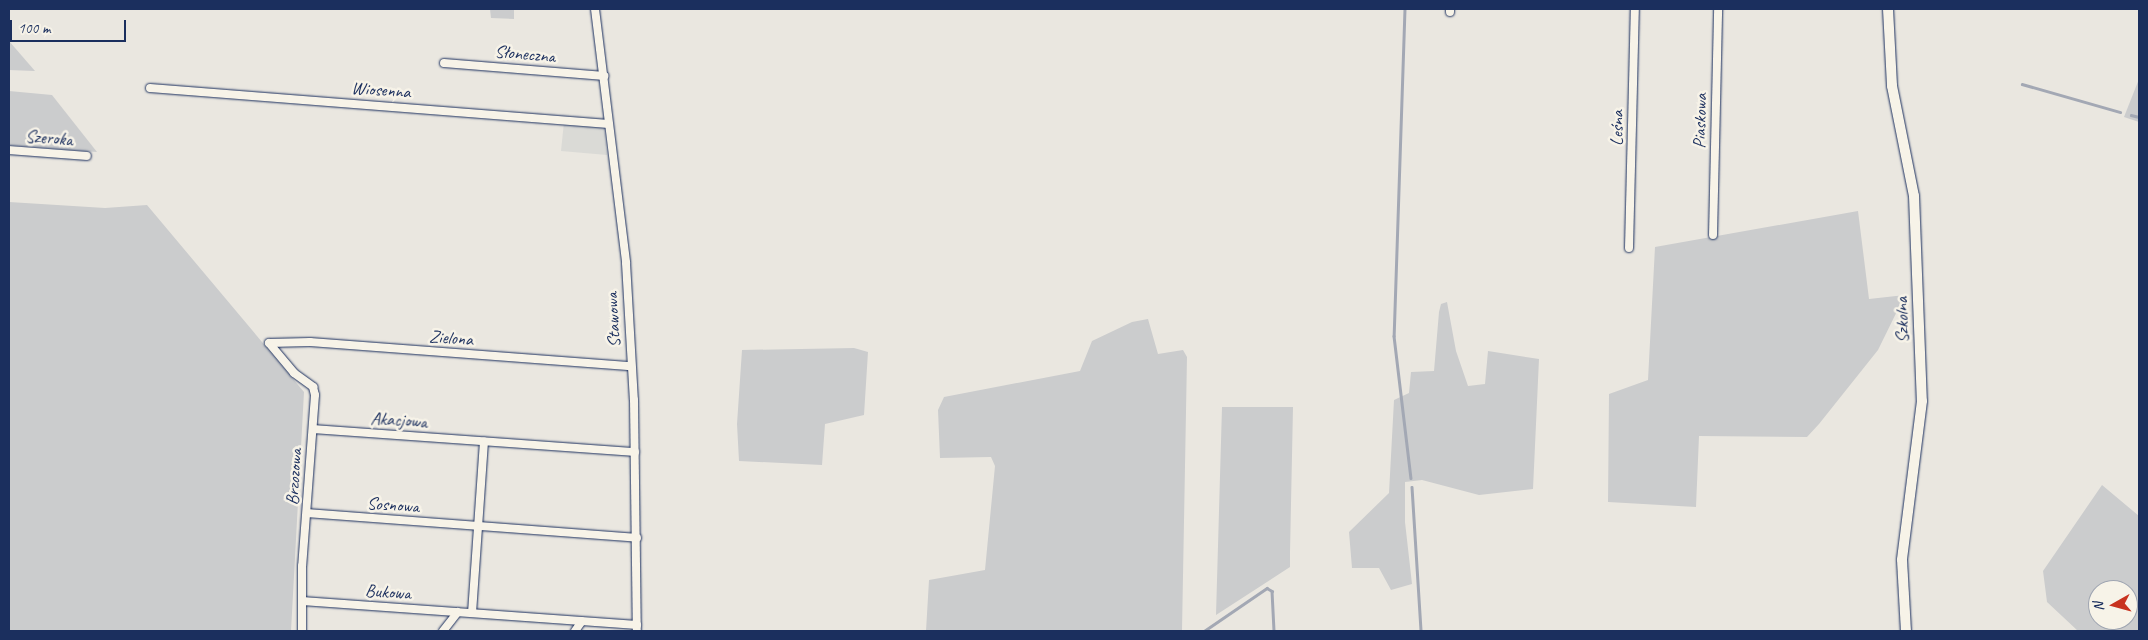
<!DOCTYPE html>
<html>
<head>
<meta charset="utf-8">
<style>
	body { margin:0 }
	#map { position:relative; width:2148px; height:640px; overflow:hidden; background:#eae7e0; font-family:Caveat,sans-serif }
	div>[style] { position:absolute }
	.built>* { inset:0; background:#dadad6 }
	.green>* { inset:0; background:#cbcccd }
	.stream>* { height:2.5px; margin:-1.25px; padding:0 1.25px; transform-origin:1.25px; border-radius:1.25px; background:#a3a8b4 }
	.roads { filter:drop-shadow(0 0 1px #1b2f5e) drop-shadow(0 0 1px #1b2f5e) }
	.minor>* { height:8px; margin:-4px; padding:0 4px; transform-origin:4px; border-radius:4px; background:#f7f3e8 }
	.tertiary>* { height:10px; margin:-5px; padding:0 5px; transform-origin:5px; border-radius:5px; background:#f7f3e8 }
	span { translate:-50% -50%; white-space:nowrap; text-align:center; line-height:1.15; -webkit-text-stroke:5px #f7f3e8; paint-order:stroke }
	.street-label { font-size:18px; color:#1b2f5e }
	.frame { position:absolute; inset:0; border:10px solid #1b2f5e; pointer-events:none }
	.north { position:absolute; left:2088px; top:580px; width:50px; height:50px; box-sizing:border-box; background:#f7f3e8; border:1px solid #9fa5b1; border-radius:50%; rotate:263deg; font-size:14px; font-weight:700; line-height:20px; text-align:center; color:#1b2f5e }
	.north::after { content:''; display:block; margin:auto; width:18px; height:22px; background:#c8321e; clip-path:polygon(50% 0,100% 100%,50% 72%,0 100%) }
	.scale { position:absolute; left:10px; top:20px; width:116px; height:22px; box-sizing:border-box; border:2px solid #1b2f5e; border-top:0; padding-left:6px; font-size:15px; line-height:18px; white-space:nowrap; color:#1b2f5e; -webkit-text-stroke:4px #f7f3e8; paint-order:stroke }
</style>
</head>
<body>
<div id="map">
	<div class="built">
		<div style="clip-path:polygon(564px 122px,604px 125px,607px 155px,561px 151px)"></div>
	</div>
	<div class="green">
		<div style="clip-path:polygon(490px 9px,514px 9px,514px 19px,491px 18px)"></div>
		<div style="clip-path:polygon(9px 41px,35px 71px,9px 70px)"></div>
		<div style="clip-path:polygon(2139px 79px,2139px 122px,2124px 117px)"></div>
		<div style="clip-path:polygon(9px 91px,52px 95px,97px 152px,9px 145px)"></div>
		<div style="clip-path:polygon(9px 202px,105px 208px,147px 205px,304px 392px,291px 631px,9px 631px)"></div>
		<div style="clip-path:polygon(1858px 211px,1869px 299px,1905px 295px,1878px 350px,1819px 424px,1807px 437px,1699px 436px,1696px 507px,1608px 502px,1609px 394px,1648px 380px,1655px 247px)"></div>
		<div style="clip-path:polygon(1447px 302px,1456px 351px,1468px 386px,1485px 384px,1488px 351px,1539px 359px,1533px 489px,1479px 495px,1422px 480px,1405px 482px,1405px 522px,1412px 584px,1391px 590px,1379px 568px,1352px 568px,1349px 532px,1389px 493px,1394px 400px,1409px 393px,1411px 372px,1434px 371px,1439px 312px,1441px 304px)"></div>
		<div style="clip-path:polygon(1148px 319px,1158px 354px,1183px 350px,1187px 357px,1182px 631px,926px 631px,929px 580px,985px 570px,995px 466px,991px 457px,940px 458px,938px 410px,944px 397px,1080px 371px,1092px 341px,1132px 322px)"></div>
		<div style="clip-path:polygon(854px 348px,868px 352px,864px 415px,825px 424px,822px 465px,739px 461px,737px 424px,742px 350px)"></div>
		<div style="clip-path:polygon(1222px 407px,1293px 407px,1290px 553px,1290px 567px,1216px 615px)"></div>
		<div style="clip-path:polygon(evenodd,2102px 485px,2139px 516px,2139px 631px,2078px 631px,2047px 602px,2043px 571px,2102px 485px,2098px 590px,2128px 590px,2128px 620px,2098px 620px,2098px 590px)"></div>
	</div>
	<div class="stream">
		<div style="left:1405px;top:9px;width:327px;rotate:91.9deg"></div>
		<div style="left:1394px;top:336px;width:143px;rotate:83.2deg"></div>
		<div style="left:2022px;top:84px;width:102px;rotate:15.9deg"></div>
		<div style="left:2131px;top:115px;width:8px;rotate:14deg"></div>
		<div style="left:1412px;top:487px;width:144px;rotate:86.4deg"></div>
		<div style="left:1204px;top:631px;width:76px;rotate:-34.3deg"></div>
		<div style="left:1267px;top:588px;width:6px;rotate:31deg"></div>
		<div style="left:1272px;top:591px;width:40px;rotate:87.1deg"></div>
	</div>
	<div class="roads">
		<div class="minor">
			<div style="left:595px;top:9px;width:256px;rotate:83deg"></div>
			<div style="left:626px;top:263px;width:137px;rotate:86.7deg"></div>
			<div style="left:634px;top:400px;width:231px;rotate:89.3deg"></div>
			<div style="left:1450px;top:12px;width:3px;rotate:-90deg"></div>
			<div style="left:444px;top:63px;width:161px;rotate:4.6deg"></div>
			<div style="left:150px;top:88px;width:460px;rotate:4.5deg"></div>
			<div style="left:9px;top:150px;width:78px;rotate:4.4deg"></div>
			<div style="left:1713px;top:235px;width:226px;rotate:-88.7deg"></div>
			<div style="left:1629px;top:248px;width:239px;rotate:-88.6deg"></div>
			<div style="left:269px;top:343px;width:41px;rotate:-1.4deg"></div>
			<div style="left:310px;top:342px;width:322px;rotate:4.3deg"></div>
			<div style="left:269px;top:343px;width:39px;rotate:50deg"></div>
			<div style="left:294px;top:373px;width:24px;rotate:36deg"></div>
			<div style="left:313px;top:387px;width:8px;rotate:76deg"></div>
			<div style="left:315px;top:395px;width:171px;rotate:94.3deg"></div>
			<div style="left:302px;top:566px;width:65px;rotate:90deg"></div>
			<div style="left:313px;top:429px;width:323px;rotate:4.1deg"></div>
			<div style="left:307px;top:513px;width:331px;rotate:4.3deg"></div>
			<div style="left:302px;top:601px;width:336px;rotate:4.1deg"></div>
			<div style="left:472px;top:613px;width:172px;rotate:-86deg"></div>
			<div style="left:443px;top:631px;width:24px;rotate:-52deg"></div>
			<div style="left:575px;top:631px;width:12px;rotate:-55deg"></div>
		</div>
		<div class="tertiary">
			<div style="left:1888px;top:9px;width:77px;rotate:87deg"></div>
			<div style="left:1892px;top:86px;width:112px;rotate:78.7deg"></div>
			<div style="left:1914px;top:196px;width:205px;rotate:87.8deg"></div>
			<div style="left:1922px;top:401px;width:160px;rotate:97.2deg"></div>
			<div style="left:1902px;top:560px;width:71px;rotate:86.8deg"></div>
		</div>
	</div>
	<div class="street-label">
		<span style="left:525px;top:54px;rotate:5deg">Słoneczna</span>
		<span style="left:381px;top:90px;rotate:4deg">Wiosenna</span>
		<span style="left:1700px;top:121px;rotate:-88deg">Piaskowa</span>
		<span style="left:1617px;top:128px;rotate:-89deg">Leśna</span>
		<span style="left:49px;top:138px;rotate:4deg">Szeroka</span>
		<span style="left:613px;top:320px;rotate:-93deg">Stawowa</span>
		<span style="left:1902px;top:320px;rotate:-92deg">Szkolna</span>
		<span style="left:451px;top:338px;rotate:4deg">Zielona</span>
		<span style="left:399px;top:420px;rotate:4deg">Akacjowa</span>
		<span style="left:294px;top:477px;rotate:-86deg">Brzozowa</span>
		<span style="left:393px;top:505px;rotate:4deg">Sosnowa</span>
		<span style="left:388px;top:592px;rotate:4deg">Bukowa</span>
	</div>
	<div class="frame"></div>
	<div class="north">N</div>
	<div class="scale">100 m</div>
</div>
</body>
</html>
